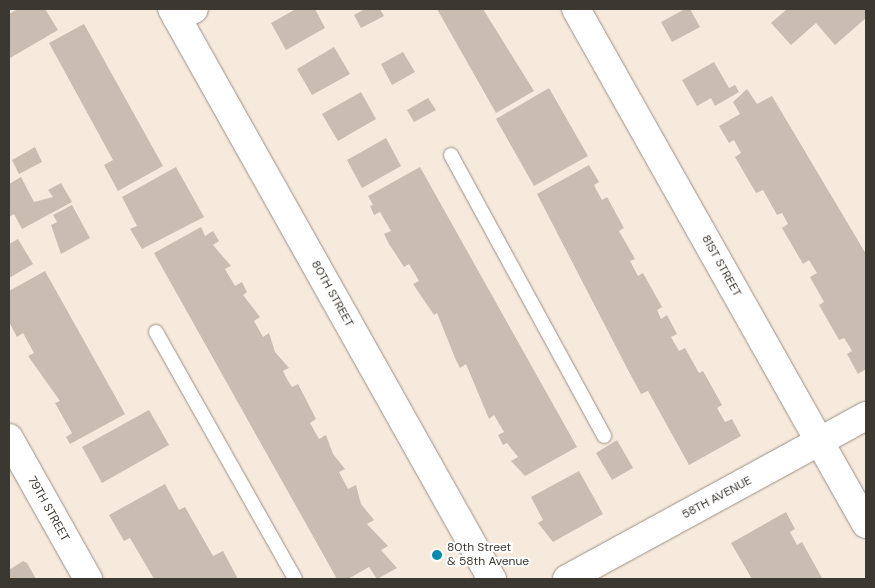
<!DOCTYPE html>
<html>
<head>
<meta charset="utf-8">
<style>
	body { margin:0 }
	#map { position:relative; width:875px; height:588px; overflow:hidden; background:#f6eadd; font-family:"DM Sans",sans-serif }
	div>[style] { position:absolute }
	.building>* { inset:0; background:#c9bdb1 }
	.roads { filter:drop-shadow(0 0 1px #9c9185) drop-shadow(0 0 1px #9c9185) }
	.service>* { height:14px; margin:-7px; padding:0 7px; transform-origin:7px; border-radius:7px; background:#fff }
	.minor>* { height:28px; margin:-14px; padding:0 14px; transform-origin:14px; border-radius:14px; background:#fff }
	.tertiary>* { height:28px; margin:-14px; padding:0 14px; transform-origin:14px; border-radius:14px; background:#fff }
	.dots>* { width:14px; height:14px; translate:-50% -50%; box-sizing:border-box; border:2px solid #fff; border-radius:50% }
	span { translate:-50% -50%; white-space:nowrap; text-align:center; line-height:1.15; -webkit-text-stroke:4px #fff; paint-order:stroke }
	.street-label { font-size:12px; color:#3b3731 }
	.poi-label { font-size:12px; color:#3b3731 }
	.left { translate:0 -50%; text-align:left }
	.frame { position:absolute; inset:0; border:10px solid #3b3731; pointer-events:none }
</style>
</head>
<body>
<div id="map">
	<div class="building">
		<div style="clip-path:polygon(18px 9px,45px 9px,58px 30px,10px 58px,9px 14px)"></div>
		<div style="clip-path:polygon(296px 9px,315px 9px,325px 28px,286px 50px,271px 23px)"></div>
		<div style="clip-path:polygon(365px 9px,380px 9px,384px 16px,361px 28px,354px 15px)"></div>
		<div style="clip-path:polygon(437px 9px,483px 9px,534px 91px,496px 113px)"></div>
		<div style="clip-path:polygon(685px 9px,690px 9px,700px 27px,672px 42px,661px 22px)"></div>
		<div style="clip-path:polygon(787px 9px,866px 9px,866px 18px,835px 45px,816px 23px,791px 45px,771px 23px)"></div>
		<div style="clip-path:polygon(84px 24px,163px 166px,118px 191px,104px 165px,113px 160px,49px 43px)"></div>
		<div style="clip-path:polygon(334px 47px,350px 74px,312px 95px,297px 69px)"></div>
		<div style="clip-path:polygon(403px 52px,415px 72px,392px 85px,381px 64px)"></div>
		<div style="clip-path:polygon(714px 62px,729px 88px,735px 85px,739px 92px,715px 106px,711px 98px,697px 106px,682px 80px)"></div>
		<div style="clip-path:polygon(549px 88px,588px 156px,534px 186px,496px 119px)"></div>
		<div style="clip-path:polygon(747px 89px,757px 104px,772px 96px,866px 254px,866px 369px,858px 374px,847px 354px,852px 351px,848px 344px,844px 338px,839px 340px,819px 305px,824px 302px,810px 277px,817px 273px,809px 260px,803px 264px,782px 228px,788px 224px,782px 213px,777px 215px,763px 190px,756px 193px,735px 157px,741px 153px,734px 140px,729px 143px,719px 126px,740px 114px,733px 102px)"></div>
		<div style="clip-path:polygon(361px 92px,376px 119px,338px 141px,322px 114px)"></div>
		<div style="clip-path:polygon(428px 98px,436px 110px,414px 122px,407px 110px)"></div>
		<div style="clip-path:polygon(386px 138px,401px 166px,362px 188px,347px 160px)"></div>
		<div style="clip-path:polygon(35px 147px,42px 162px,19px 174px,12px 160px)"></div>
		<div style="clip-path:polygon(589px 165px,599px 182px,594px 185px,597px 191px,602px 200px,607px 197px,624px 228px,619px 231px,635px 259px,630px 261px,638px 276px,643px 273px,662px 307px,657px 310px,661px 319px,667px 315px,677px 334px,671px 337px,679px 351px,685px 348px,699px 373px,703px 371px,722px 405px,717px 408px,725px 422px,732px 419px,741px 436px,689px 465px,648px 391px,641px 394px,628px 370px,537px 194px)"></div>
		<div style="clip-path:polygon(176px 167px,204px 217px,142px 249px,130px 229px,137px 226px,122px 197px)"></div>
		<div style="clip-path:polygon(420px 167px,577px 447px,525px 476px,511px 461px,518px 457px,507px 443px,503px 445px,498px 435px,504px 432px,494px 415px,489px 419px,466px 364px,460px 368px,455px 358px,437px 313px,434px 315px,413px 284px,419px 281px,409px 264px,404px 267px,389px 244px,384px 234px,391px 231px,380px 212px,374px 215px,370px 206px,373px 205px,368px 196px)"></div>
		<div style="clip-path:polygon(21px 177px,34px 202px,53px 197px,48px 190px,61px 183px,72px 202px,22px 229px,14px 214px,9px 217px,9px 184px)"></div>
		<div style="clip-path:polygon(72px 205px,90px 238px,61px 254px,51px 225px,57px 222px,53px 215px)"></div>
		<div style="clip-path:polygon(201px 227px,205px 236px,213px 231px,219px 241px,213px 245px,231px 266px,225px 269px,235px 286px,242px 282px,247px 292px,243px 295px,260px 317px,254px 321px,263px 337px,269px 333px,275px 352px,289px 368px,283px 371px,287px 379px,292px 387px,298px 384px,316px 419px,310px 423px,319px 439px,326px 435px,333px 454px,345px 469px,339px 472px,348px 489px,356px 485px,361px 504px,374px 520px,367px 524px,388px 546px,381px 550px,397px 568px,377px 579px,369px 567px,348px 579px,337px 579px,154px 253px)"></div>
		<div style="clip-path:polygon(18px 239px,33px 264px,9px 278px,9px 244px)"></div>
		<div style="clip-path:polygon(45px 271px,125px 414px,70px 444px,66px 437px,72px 433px,55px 403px,60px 401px,28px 356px,34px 353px,23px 333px,17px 337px,9px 322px,9px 291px)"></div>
		<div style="clip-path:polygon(149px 410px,169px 445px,102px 483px,82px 447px)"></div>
		<div style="clip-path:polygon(617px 440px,633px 468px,612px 480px,596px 453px)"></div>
		<div style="clip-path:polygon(579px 471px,603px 514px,553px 542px,538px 523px,543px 520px,531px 497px)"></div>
		<div style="clip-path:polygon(165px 484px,179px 510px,185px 507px,213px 556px,223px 551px,238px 579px,154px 579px,130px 538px,124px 541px,109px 515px)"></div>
		<div style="clip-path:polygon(786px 512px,795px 529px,790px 532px,797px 545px,802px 542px,822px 578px,819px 579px,752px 579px,731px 543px)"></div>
		<div style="clip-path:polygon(23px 561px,27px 563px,36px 579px,10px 579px,9px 570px)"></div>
	</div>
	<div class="roads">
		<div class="service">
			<div style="left:451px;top:155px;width:320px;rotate:61.4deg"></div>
			<div style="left:156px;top:332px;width:283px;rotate:60.6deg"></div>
		</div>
		<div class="minor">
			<div style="left:576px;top:9px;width:591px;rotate:60.62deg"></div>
			<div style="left:177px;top:18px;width:19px;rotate:-28deg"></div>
			<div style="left:9px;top:438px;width:162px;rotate:60.7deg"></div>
			<div style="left:567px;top:579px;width:341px;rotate:-28.6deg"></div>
		</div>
		<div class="tertiary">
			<div style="left:172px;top:9px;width:654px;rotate:60.69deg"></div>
		</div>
	</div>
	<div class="dots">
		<div style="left:437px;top:555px;background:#008dab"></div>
	</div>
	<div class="street-label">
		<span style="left:721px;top:266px;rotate:61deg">81ST STREET</span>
		<span style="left:332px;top:294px;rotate:61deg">80TH STREET</span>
		<span style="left:717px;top:498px;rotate:-28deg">58TH AVENUE</span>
		<span style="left:48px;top:509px;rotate:61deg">79TH STREET</span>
	</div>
	<div class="poi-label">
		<span class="left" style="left:447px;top:555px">80th Street<br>&amp; 58th Avenue</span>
	</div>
	<div class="frame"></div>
</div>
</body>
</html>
